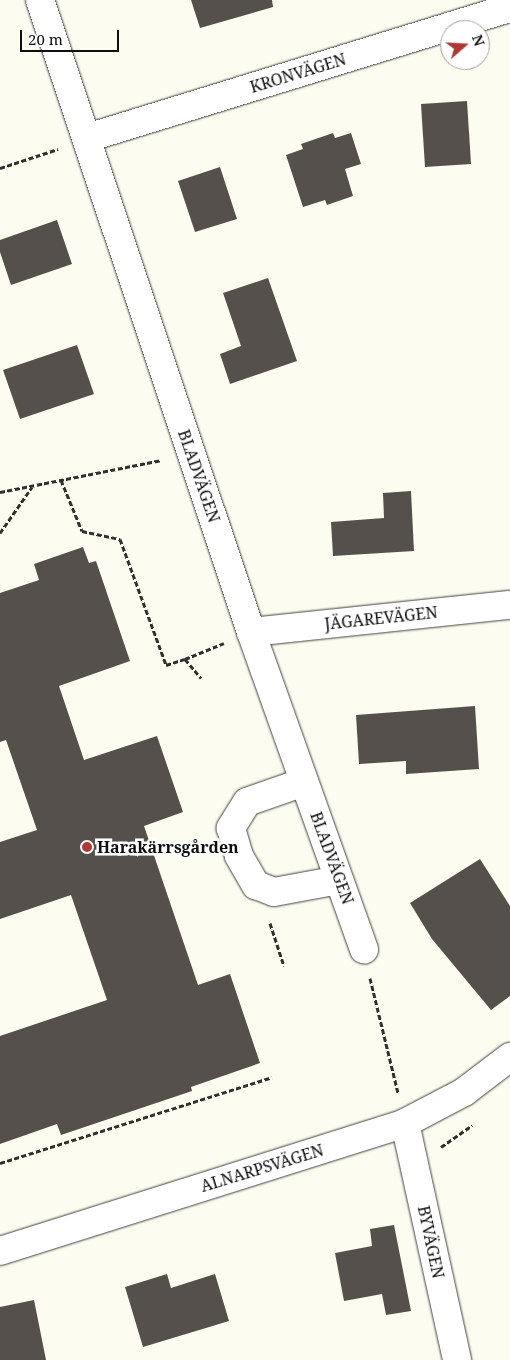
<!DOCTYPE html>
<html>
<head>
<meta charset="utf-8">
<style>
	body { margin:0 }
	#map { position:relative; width:510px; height:1360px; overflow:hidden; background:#fdfcf0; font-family:"Noto Serif",serif }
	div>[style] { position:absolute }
	.building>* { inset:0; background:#55504b }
	.path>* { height:3px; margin-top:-1.5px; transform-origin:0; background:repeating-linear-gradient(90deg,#303030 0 5px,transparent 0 7.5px) }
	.roads { filter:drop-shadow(0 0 1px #414141) drop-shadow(0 0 1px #414141) }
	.minor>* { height:28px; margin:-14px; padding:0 14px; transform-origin:14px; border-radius:14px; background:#fff }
	.dots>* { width:14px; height:14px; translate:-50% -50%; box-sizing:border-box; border:2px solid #fff; border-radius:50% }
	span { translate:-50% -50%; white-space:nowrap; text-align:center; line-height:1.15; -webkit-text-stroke:5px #fff; paint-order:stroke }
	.street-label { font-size:16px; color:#0e0e0e }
	.poi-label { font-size:16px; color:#0e0e0e; font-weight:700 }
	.left { translate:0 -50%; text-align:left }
	.north { position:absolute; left:440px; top:20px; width:50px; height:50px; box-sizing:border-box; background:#fff; border:1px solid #9f9f9f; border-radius:50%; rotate:71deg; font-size:14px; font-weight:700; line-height:20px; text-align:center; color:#0e0e0e }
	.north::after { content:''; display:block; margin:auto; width:18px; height:22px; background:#ae3835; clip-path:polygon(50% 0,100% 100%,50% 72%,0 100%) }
	.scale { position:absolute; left:20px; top:30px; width:99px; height:22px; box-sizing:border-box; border:2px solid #0e0e0e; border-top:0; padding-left:6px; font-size:15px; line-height:18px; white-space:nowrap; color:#0e0e0e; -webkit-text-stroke:4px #fff; paint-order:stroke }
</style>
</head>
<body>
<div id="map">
	<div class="building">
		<div style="clip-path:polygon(191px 0,272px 0,273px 7px,200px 28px)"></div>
		<div style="clip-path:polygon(467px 101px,471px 164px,425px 167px,421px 104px)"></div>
		<div style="clip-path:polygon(333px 133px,335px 138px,351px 133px,361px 164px,345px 169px,353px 196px,327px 205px,325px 200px,303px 207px,286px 155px,303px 149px,301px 144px)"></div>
		<div style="clip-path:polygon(220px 167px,237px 219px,195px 232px,178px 181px)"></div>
		<div style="clip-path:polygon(57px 220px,72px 264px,11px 285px,0 252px,0 240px)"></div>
		<div style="clip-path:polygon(268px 278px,297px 361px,230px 384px,220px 354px,241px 346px,223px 293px)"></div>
		<div style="clip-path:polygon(77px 345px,94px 394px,20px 419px,3px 370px)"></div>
		<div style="clip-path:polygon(411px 491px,414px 551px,333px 556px,331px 522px,384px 518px,383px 493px)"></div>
		<div style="clip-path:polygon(83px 547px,89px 563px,96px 561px,130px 661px,59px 686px,84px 760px,157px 736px,183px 812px,144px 826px,198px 985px,230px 974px,260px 1063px,191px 1087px,192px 1091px,61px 1135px,57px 1124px,0 1144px,0 1036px,107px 1000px,71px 895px,0 919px,0 842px,37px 830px,6px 740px,0 742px,0 593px,39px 580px,34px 564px)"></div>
		<div style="clip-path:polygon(475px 706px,479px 769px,406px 774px,406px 761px,359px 764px,356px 715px)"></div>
		<div style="clip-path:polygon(480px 859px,510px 906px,510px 996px,491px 1010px,432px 939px,410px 903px)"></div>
		<div style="clip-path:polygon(394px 1225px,411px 1311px,386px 1315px,382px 1294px,344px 1301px,335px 1253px,372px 1246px,370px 1229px)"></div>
		<div style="clip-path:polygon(167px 1274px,171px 1288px,215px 1274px,229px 1321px,143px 1347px,125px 1287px)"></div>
		<div style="clip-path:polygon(34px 1300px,46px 1360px,0 1360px,0 1307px)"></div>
	</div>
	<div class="path">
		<div style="left:0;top:168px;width:61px;rotate:-18.1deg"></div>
		<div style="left:61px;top:480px;width:55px;rotate:67.6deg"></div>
		<div style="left:82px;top:531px;width:39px;rotate:12deg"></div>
		<div style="left:120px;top:539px;width:134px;rotate:69.9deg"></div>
		<div style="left:166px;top:665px;width:20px;rotate:-18deg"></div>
		<div style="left:185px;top:659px;width:25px;rotate:50deg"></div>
		<div style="left:0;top:492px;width:165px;rotate:-11.2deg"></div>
		<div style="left:0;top:533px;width:56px;rotate:-55.2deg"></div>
		<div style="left:185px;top:659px;width:42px;rotate:-22.3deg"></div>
		<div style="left:270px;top:923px;width:45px;rotate:72deg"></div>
		<div style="left:370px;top:978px;width:118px;rotate:76.3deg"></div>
		<div style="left:441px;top:1147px;width:38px;rotate:-35deg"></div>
		<div style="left:0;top:1163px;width:285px;rotate:-17.5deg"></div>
	</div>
	<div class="roads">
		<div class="minor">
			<div style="left:40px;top:0;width:666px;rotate:71.54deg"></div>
			<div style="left:251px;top:632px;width:337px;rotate:70.4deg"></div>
			<div style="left:87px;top:138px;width:443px;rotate:-17.1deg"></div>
			<div style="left:251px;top:632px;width:260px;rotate:-6deg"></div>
			<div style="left:304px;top:782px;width:60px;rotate:160.7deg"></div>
			<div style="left:247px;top:802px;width:31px;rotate:122deg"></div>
			<div style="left:231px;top:828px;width:29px;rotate:74deg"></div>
			<div style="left:239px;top:856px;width:34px;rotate:60deg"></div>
			<div style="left:256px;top:885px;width:19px;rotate:21deg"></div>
			<div style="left:274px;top:892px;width:66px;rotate:-10.5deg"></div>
			<div style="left:405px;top:1123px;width:243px;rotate:77.6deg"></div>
			<div style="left:0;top:1251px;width:425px;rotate:-17.5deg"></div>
			<div style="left:405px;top:1123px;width:67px;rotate:-27.7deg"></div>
			<div style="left:464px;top:1092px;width:58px;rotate:-37.3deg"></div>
		</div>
	</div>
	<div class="dots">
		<div style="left:87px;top:847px;background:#ae3835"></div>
	</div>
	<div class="street-label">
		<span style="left:298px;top:73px;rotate:-17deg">KRONVÄGEN</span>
		<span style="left:199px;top:476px;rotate:71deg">BLADVÄGEN</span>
		<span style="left:381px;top:618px;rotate:-6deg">JÄGAREVÄGEN</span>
		<span style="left:332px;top:858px;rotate:70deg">BLADVÄGEN</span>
		<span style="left:262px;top:1168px;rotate:-17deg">ALNARPSVÄGEN</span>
		<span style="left:431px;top:1242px;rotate:78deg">BYVÄGEN</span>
	</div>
	<div class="poi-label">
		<span class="left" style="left:97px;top:847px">Harakärrsgården</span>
	</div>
	<div class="north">N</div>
	<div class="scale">20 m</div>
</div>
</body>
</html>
